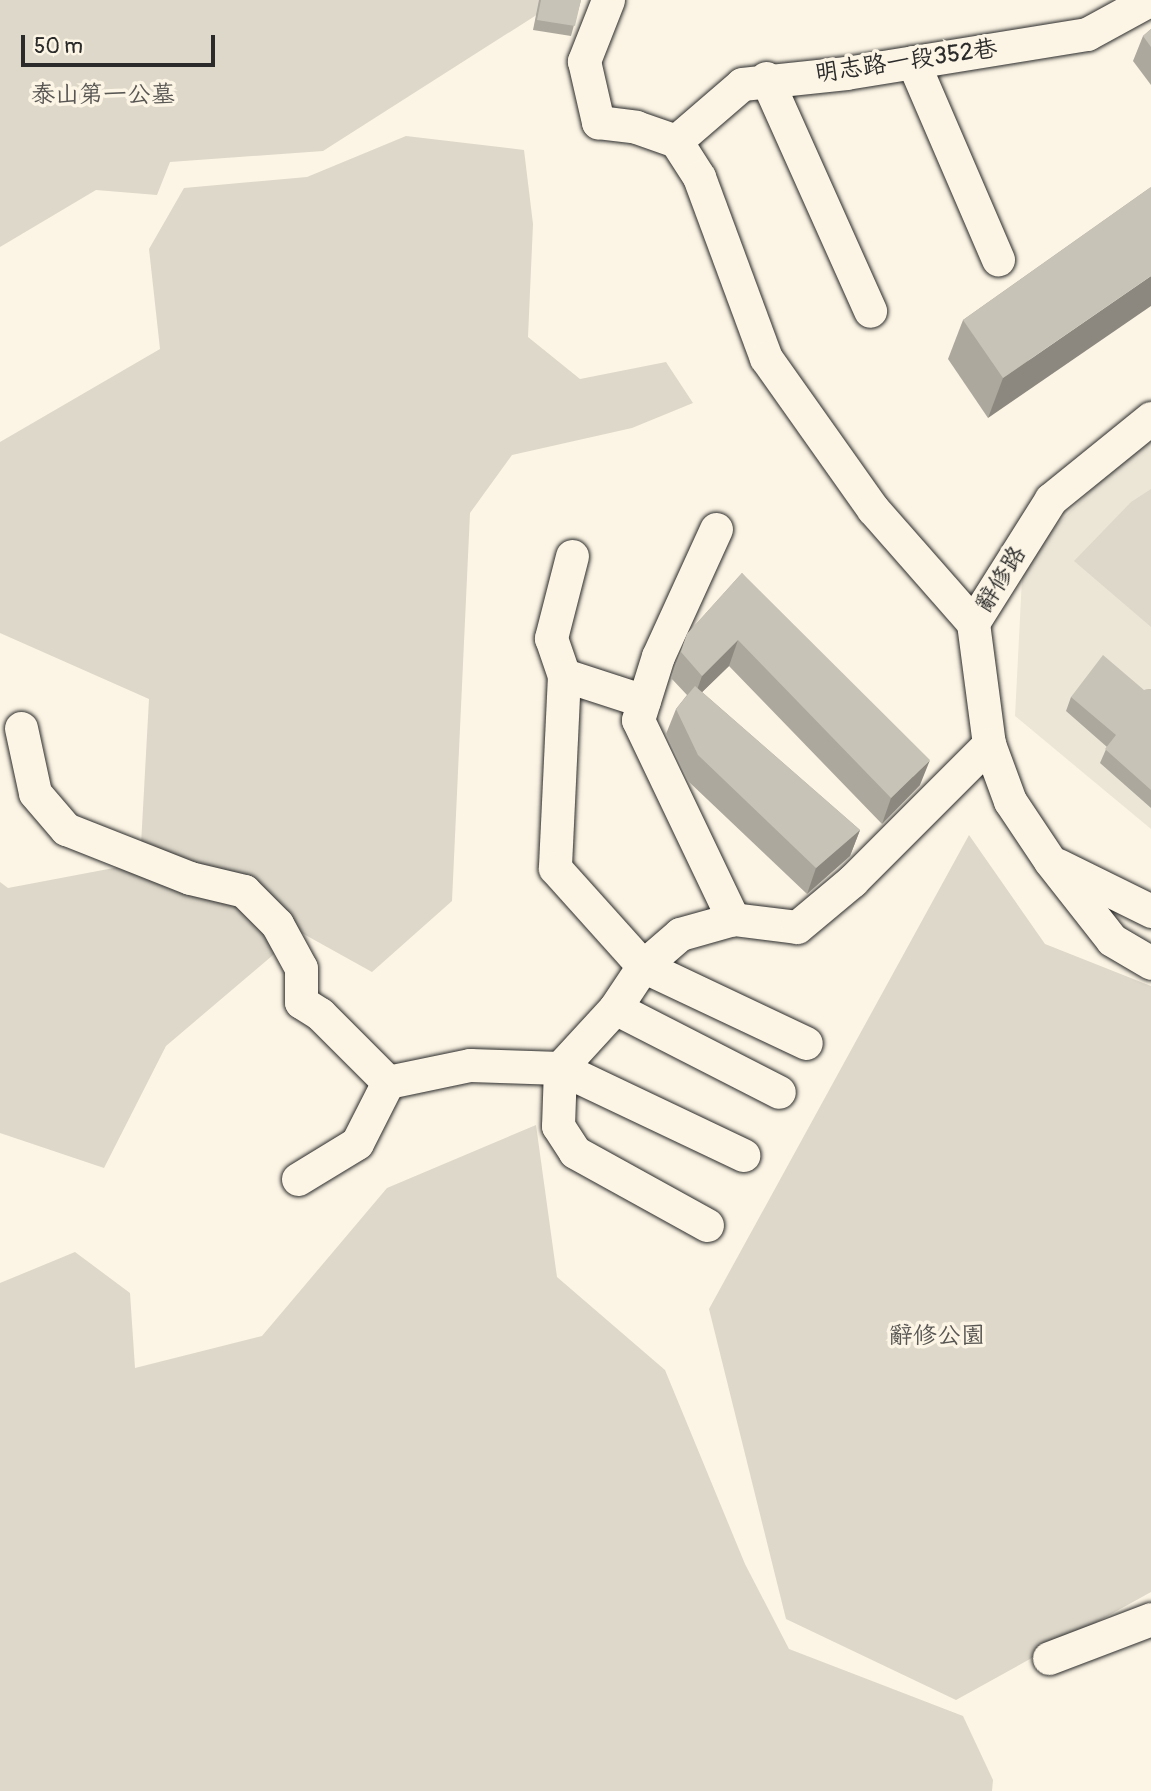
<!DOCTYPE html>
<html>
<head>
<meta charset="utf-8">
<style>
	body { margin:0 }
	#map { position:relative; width:1151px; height:1791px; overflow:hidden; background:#fcf5e5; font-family:Pangolin,"LXGW WenKai TC",sans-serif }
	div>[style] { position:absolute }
	.built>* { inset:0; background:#ece6d7 }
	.green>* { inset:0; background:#ded8ca }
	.roads { filter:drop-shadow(0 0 2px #2b2b2b) drop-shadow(0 0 2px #2b2b2b) }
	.minor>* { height:33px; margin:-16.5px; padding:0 16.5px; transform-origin:16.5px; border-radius:16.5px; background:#fcf5e5 }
	.wall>* { inset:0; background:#aca89d }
	.shaded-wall>* { inset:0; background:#8c8880 }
	.building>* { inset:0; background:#c8c3b7 }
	span { translate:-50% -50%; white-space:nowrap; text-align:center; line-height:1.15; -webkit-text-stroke:7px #fcf5e5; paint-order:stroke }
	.street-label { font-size:24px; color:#2b2b2b }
	.park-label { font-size:24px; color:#585653 }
	.scale { position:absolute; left:21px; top:35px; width:194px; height:32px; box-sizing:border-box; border:4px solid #2b2b2b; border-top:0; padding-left:9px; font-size:21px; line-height:24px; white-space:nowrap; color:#2b2b2b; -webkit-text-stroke:5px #fcf5e5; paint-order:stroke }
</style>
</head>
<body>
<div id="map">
	<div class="built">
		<div style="clip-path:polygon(1151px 430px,1151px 829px,1015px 716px,1023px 559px)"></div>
	</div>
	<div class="green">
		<div style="clip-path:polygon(0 0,560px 0,323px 151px,170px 162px,157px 195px,96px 190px,0 247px)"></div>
		<div style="clip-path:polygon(406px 136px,524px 150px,533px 224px,528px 337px,580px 379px,666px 362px,693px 403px,632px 428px,512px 455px,470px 513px,452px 901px,372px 972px,300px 932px,166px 1046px,104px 1168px,0 1133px,0 882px,8px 888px,140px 863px,149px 699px,0 633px,0 442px,160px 349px,149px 249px,184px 188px,307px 177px)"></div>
		<div style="clip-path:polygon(1151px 489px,1151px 627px,1074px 561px,1131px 502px)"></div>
		<div style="clip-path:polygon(969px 835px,1045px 944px,1151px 986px,1151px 1592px,956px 1700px,786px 1619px,709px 1309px)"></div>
		<div style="clip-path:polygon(536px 1125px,557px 1277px,665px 1370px,745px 1564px,789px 1649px,963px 1716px,993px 1780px,992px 1791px,0 1791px,0 1283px,75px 1252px,130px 1293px,135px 1368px,262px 1336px,387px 1188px)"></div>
	</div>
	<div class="roads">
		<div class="minor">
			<div style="left:608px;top:0;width:66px;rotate:111.5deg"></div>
			<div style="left:584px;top:61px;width:63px;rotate:77.1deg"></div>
			<div style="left:598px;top:122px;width:38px;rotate:7deg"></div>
			<div style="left:636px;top:127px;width:42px;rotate:19.3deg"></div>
			<div style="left:676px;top:141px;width:43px;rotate:57.4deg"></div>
			<div style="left:699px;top:177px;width:193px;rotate:69.7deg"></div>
			<div style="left:766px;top:358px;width:185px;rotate:54.7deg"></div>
			<div style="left:873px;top:509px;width:152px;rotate:48.7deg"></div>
			<div style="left:913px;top:62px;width:215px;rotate:66.7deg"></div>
			<div style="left:766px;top:78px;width:255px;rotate:65.9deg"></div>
			<div style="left:676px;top:141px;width:87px;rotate:-40.8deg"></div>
			<div style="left:742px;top:84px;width:105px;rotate:-6deg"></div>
			<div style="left:846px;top:73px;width:244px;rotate:-9.2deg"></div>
			<div style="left:1087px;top:34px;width:71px;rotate:-28.7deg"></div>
			<div style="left:1151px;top:418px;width:129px;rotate:141deg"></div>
			<div style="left:1051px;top:499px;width:146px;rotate:122.2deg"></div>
			<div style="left:973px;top:623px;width:122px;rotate:82.5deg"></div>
			<div style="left:989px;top:744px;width:61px;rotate:69.8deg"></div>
			<div style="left:1010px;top:801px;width:72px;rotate:56.3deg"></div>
			<div style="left:1050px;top:861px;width:100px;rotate:51.9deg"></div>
			<div style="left:1112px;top:940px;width:45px;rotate:30.5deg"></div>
			<div style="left:716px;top:529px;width:140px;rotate:114.5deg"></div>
			<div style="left:658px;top:656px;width:67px;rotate:107.4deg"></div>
			<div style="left:638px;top:720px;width:221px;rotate:64.5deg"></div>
			<div style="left:572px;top:556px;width:85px;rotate:104.4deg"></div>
			<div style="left:551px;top:638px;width:39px;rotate:71deg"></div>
			<div style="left:564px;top:675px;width:84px;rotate:18deg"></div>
			<div style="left:564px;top:675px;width:193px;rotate:92.7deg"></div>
			<div style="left:555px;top:868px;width:132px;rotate:48.1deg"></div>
			<div style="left:643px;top:966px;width:180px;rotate:25.3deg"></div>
			<div style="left:21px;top:728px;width:66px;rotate:77.8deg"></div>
			<div style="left:35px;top:793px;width:48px;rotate:49.3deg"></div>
			<div style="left:66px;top:829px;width:133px;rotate:21.6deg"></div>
			<div style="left:190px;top:878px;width:56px;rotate:13.5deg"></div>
			<div style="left:244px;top:891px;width:47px;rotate:45deg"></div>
			<div style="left:277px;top:924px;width:50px;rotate:61.4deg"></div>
			<div style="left:301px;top:968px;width:34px;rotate:90deg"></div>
			<div style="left:301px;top:1002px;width:22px;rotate:32deg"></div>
			<div style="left:320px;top:1014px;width:96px;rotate:45deg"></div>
			<div style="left:1058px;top:865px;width:104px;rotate:26.3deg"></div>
			<div style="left:615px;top:1008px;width:184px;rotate:27.1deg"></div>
			<div style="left:298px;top:1179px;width:69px;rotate:-31.4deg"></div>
			<div style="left:357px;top:1143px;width:68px;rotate:-63.1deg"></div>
			<div style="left:388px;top:1082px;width:84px;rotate:-11.7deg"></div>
			<div style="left:470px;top:1065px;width:90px;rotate:1.9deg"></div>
			<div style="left:560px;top:1068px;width:81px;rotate:-47.5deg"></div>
			<div style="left:615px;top:1008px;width:50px;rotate:-56.3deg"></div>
			<div style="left:643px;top:966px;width:49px;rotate:-40.9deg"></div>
			<div style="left:680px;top:934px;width:55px;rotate:-15.8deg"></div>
			<div style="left:733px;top:919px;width:64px;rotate:7.1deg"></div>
			<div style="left:797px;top:927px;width:72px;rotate:-39.9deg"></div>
			<div style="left:852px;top:881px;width:194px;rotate:-45deg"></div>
			<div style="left:707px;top:1225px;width:151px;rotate:-151.1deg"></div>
			<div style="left:575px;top:1152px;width:31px;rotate:-123deg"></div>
			<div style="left:558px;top:1126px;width:58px;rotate:-88deg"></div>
			<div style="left:560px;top:1068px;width:203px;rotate:25.4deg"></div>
			<div style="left:1049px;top:1658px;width:109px;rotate:-20.9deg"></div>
		</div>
	</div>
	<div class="wall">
		<div style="clip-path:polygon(539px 0,581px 0,571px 36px,533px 30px)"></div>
		<div style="clip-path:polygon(1151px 29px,1151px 85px,1133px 61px,1143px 36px)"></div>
		<div style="clip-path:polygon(1151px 187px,988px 418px,948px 359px,963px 320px)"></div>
		<div style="clip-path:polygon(742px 573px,920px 785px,882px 824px,729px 666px,702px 692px,860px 830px,850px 856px,807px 894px,688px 781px,666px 734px,676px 709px,687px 695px,671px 678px,687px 634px)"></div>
		<div style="clip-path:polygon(1151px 689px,1151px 808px,1100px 763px,1107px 747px,1066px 711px,1071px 697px,1144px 690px)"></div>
	</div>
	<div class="shaded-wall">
		<div style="clip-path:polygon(1151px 276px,1151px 306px,988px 418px,1003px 378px)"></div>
		<div style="clip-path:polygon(738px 640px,729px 666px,693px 701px,702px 676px)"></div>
		<div style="clip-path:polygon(930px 760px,920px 785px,882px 824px,891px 798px)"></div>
		<div style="clip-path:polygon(860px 830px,850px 856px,807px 894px,816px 868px)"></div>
	</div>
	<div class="building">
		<div style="clip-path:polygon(541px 0,581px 0,575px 26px,537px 20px)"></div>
		<div style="clip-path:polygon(1151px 29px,1151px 47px,1143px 36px)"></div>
		<div style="clip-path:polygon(1151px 187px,1151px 276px,1003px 378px,963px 320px)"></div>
		<div style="clip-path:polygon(742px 573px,930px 760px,891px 798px,738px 640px,702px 676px,681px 652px,687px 634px)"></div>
		<div style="clip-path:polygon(1103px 655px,1144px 690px,1151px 689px,1151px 790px,1105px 749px,1116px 735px,1071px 697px)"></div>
		<div style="clip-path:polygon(695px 686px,860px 830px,816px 868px,698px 755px,676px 709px)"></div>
	</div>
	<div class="street-label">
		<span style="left:906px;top:61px;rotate:-8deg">明志路一段352巷</span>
		<span style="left:1001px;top:579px;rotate:-58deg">辭修路</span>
	</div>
	<div class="park-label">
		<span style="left:103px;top:95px">泰山第一公墓</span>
		<span style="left:937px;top:1336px">辭修公園</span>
	</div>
	<div class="scale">50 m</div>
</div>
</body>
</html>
